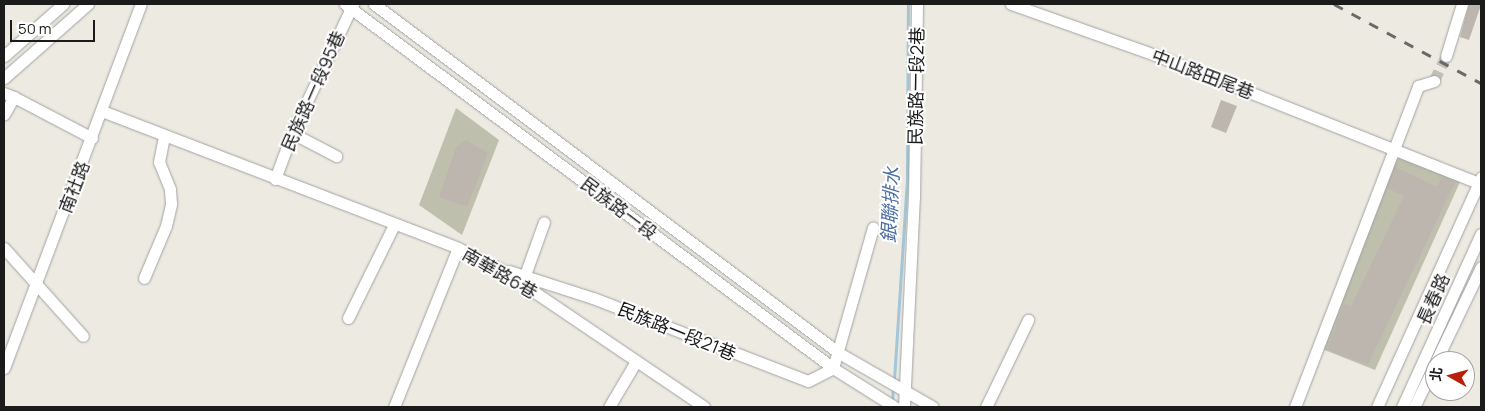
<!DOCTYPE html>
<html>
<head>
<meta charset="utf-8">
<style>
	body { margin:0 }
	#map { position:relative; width:1485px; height:411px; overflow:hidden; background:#eceae1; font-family:Manrope,"Noto Sans TC",sans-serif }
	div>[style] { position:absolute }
	.construction>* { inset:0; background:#bec0ad }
	.stream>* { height:3px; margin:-1.5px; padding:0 1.5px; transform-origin:1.5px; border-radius:1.5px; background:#a3c6d8 }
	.building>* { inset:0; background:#bcb6ae }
	.minor-tunnel>* { height:11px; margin-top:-5.5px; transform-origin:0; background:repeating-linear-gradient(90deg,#c2c1b9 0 11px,transparent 0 16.5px) }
	.roads { filter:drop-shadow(0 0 1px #a2a2a2) drop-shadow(0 0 1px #a2a2a2) }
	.minor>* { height:11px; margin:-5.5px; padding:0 5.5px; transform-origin:5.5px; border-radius:5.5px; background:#fff }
	.rail>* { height:3px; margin-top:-1.5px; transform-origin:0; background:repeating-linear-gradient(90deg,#696969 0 10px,transparent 0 20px) }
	span { translate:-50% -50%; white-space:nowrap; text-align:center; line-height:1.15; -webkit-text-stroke:4px #fff; paint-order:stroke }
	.street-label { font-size:18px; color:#1b1b1b }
	.water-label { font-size:19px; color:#4e6fa4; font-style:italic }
	.frame { position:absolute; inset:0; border:5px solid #1b1b1b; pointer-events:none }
	.north { position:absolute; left:1425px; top:351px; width:50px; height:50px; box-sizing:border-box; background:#fff; border:1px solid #a4a4a4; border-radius:50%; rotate:277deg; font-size:14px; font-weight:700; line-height:20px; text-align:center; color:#1b1b1b }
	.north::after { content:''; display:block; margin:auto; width:18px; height:22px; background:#bb1f0b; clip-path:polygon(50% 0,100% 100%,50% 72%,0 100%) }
	.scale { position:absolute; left:10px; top:20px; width:85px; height:22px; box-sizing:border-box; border:2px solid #1b1b1b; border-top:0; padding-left:6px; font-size:15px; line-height:18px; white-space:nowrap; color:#1b1b1b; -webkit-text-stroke:4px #fff; paint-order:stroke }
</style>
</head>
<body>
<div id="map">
	<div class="construction">
		<div style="clip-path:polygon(456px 108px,499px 140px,462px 235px,419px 205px)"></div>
		<div style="clip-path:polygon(1397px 157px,1457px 177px,1460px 182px,1375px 370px,1322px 349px,1392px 158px)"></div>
	</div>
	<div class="stream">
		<div style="left:894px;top:380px;width:203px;rotate:-86.3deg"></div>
		<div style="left:907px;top:177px;width:173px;rotate:-89.7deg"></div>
		<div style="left:892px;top:403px;width:17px;rotate:-87deg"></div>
	</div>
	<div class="building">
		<div style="clip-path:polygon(1469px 4px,1481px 5px,1469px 40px,1460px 37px)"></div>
		<div style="clip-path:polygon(1221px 100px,1237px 106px,1226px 133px,1211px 127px)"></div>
		<div style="clip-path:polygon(466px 140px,488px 153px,467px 207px,439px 197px,456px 147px)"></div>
		<div style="clip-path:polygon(1395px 167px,1437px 187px,1442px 177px,1455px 182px,1368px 365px,1327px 350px,1344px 304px,1351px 306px,1404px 196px,1387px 188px)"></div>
	</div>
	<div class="minor-tunnel">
		<div style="left:1434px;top:81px;width:28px;rotate:-64deg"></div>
	</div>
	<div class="roads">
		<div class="minor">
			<div style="left:345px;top:4px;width:609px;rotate:36.72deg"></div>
			<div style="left:833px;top:368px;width:73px;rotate:32.2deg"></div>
			<div style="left:374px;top:4px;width:581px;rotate:36.89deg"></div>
			<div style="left:839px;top:353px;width:108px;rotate:29.9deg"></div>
			<div style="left:1011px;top:4px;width:156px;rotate:19.5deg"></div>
			<div style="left:1158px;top:56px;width:347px;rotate:21.6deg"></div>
			<div style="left:4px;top:56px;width:79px;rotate:-41.4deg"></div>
			<div style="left:1446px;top:56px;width:54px;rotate:-72.9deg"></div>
			<div style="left:4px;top:78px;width:112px;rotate:-41.4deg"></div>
			<div style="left:4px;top:93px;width:11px;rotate:22deg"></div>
			<div style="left:14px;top:97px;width:20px;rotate:120deg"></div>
			<div style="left:14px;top:97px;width:88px;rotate:27.7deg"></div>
			<div style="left:102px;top:111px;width:381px;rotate:21deg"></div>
			<div style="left:458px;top:248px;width:49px;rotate:26.6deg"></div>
			<div style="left:502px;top:270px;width:244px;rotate:34.1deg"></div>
			<div style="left:292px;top:133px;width:50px;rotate:27.6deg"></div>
			<div style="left:275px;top:179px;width:49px;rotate:-69.7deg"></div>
			<div style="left:292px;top:133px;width:143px;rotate:-64.7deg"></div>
			<div style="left:4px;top:248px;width:118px;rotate:48.1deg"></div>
			<div style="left:509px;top:271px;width:88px;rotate:17.8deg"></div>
			<div style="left:593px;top:298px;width:230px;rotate:21.1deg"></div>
			<div style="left:808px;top:381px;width:28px;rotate:-27deg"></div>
			<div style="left:833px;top:368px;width:146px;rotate:-74.1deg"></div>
			<div style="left:525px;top:275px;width:56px;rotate:-70.3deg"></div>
			<div style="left:144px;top:278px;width:56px;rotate:-67.1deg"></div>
			<div style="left:166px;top:226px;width:23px;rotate:-77deg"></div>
			<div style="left:171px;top:204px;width:15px;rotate:-94deg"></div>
			<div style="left:170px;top:189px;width:29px;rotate:-112deg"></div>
			<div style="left:159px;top:162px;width:26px;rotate:-79deg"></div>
			<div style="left:348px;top:318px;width:104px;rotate:-63.7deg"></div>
			<div style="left:1436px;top:361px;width:104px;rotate:-64.4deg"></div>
			<div style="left:4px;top:368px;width:389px;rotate:-69.4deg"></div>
			<div style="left:394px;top:407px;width:171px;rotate:-68.1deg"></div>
			<div style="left:609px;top:407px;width:51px;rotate:-59.4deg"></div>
			<div style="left:904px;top:407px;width:210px;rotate:-87.3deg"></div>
			<div style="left:914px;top:197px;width:193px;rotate:-89.1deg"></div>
			<div style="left:986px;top:407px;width:97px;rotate:-64.2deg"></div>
			<div style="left:1295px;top:407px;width:344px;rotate:-69deg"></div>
			<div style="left:1418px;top:86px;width:17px;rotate:-17deg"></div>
			<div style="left:1377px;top:407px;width:252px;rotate:-65.6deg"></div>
			<div style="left:1402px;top:407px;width:190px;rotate:-65.5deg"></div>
			<div style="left:1414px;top:407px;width:48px;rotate:-64deg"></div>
		</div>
	</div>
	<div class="rail">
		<div style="left:1334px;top:4px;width:167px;rotate:28.3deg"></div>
	</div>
	<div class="street-label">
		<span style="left:1203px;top:74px;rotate:21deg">中山路田尾巷</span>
		<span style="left:916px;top:86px;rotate:-89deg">民族路一段2巷</span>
		<span style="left:313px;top:91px;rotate:-66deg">民族路一段95巷</span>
		<span style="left:74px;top:187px;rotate:-69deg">南社路</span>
		<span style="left:619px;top:208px;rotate:37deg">民族路一段</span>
		<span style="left:500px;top:273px;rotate:30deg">南華路6巷</span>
		<span style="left:1433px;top:299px;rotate:-66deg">長春路</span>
		<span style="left:677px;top:331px;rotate:22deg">民族路一段21巷</span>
	</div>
	<div class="water-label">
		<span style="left:891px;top:205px;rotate:-87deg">銀聯排水</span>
	</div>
	<div class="frame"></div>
	<div class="north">北</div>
	<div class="scale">50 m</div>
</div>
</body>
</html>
